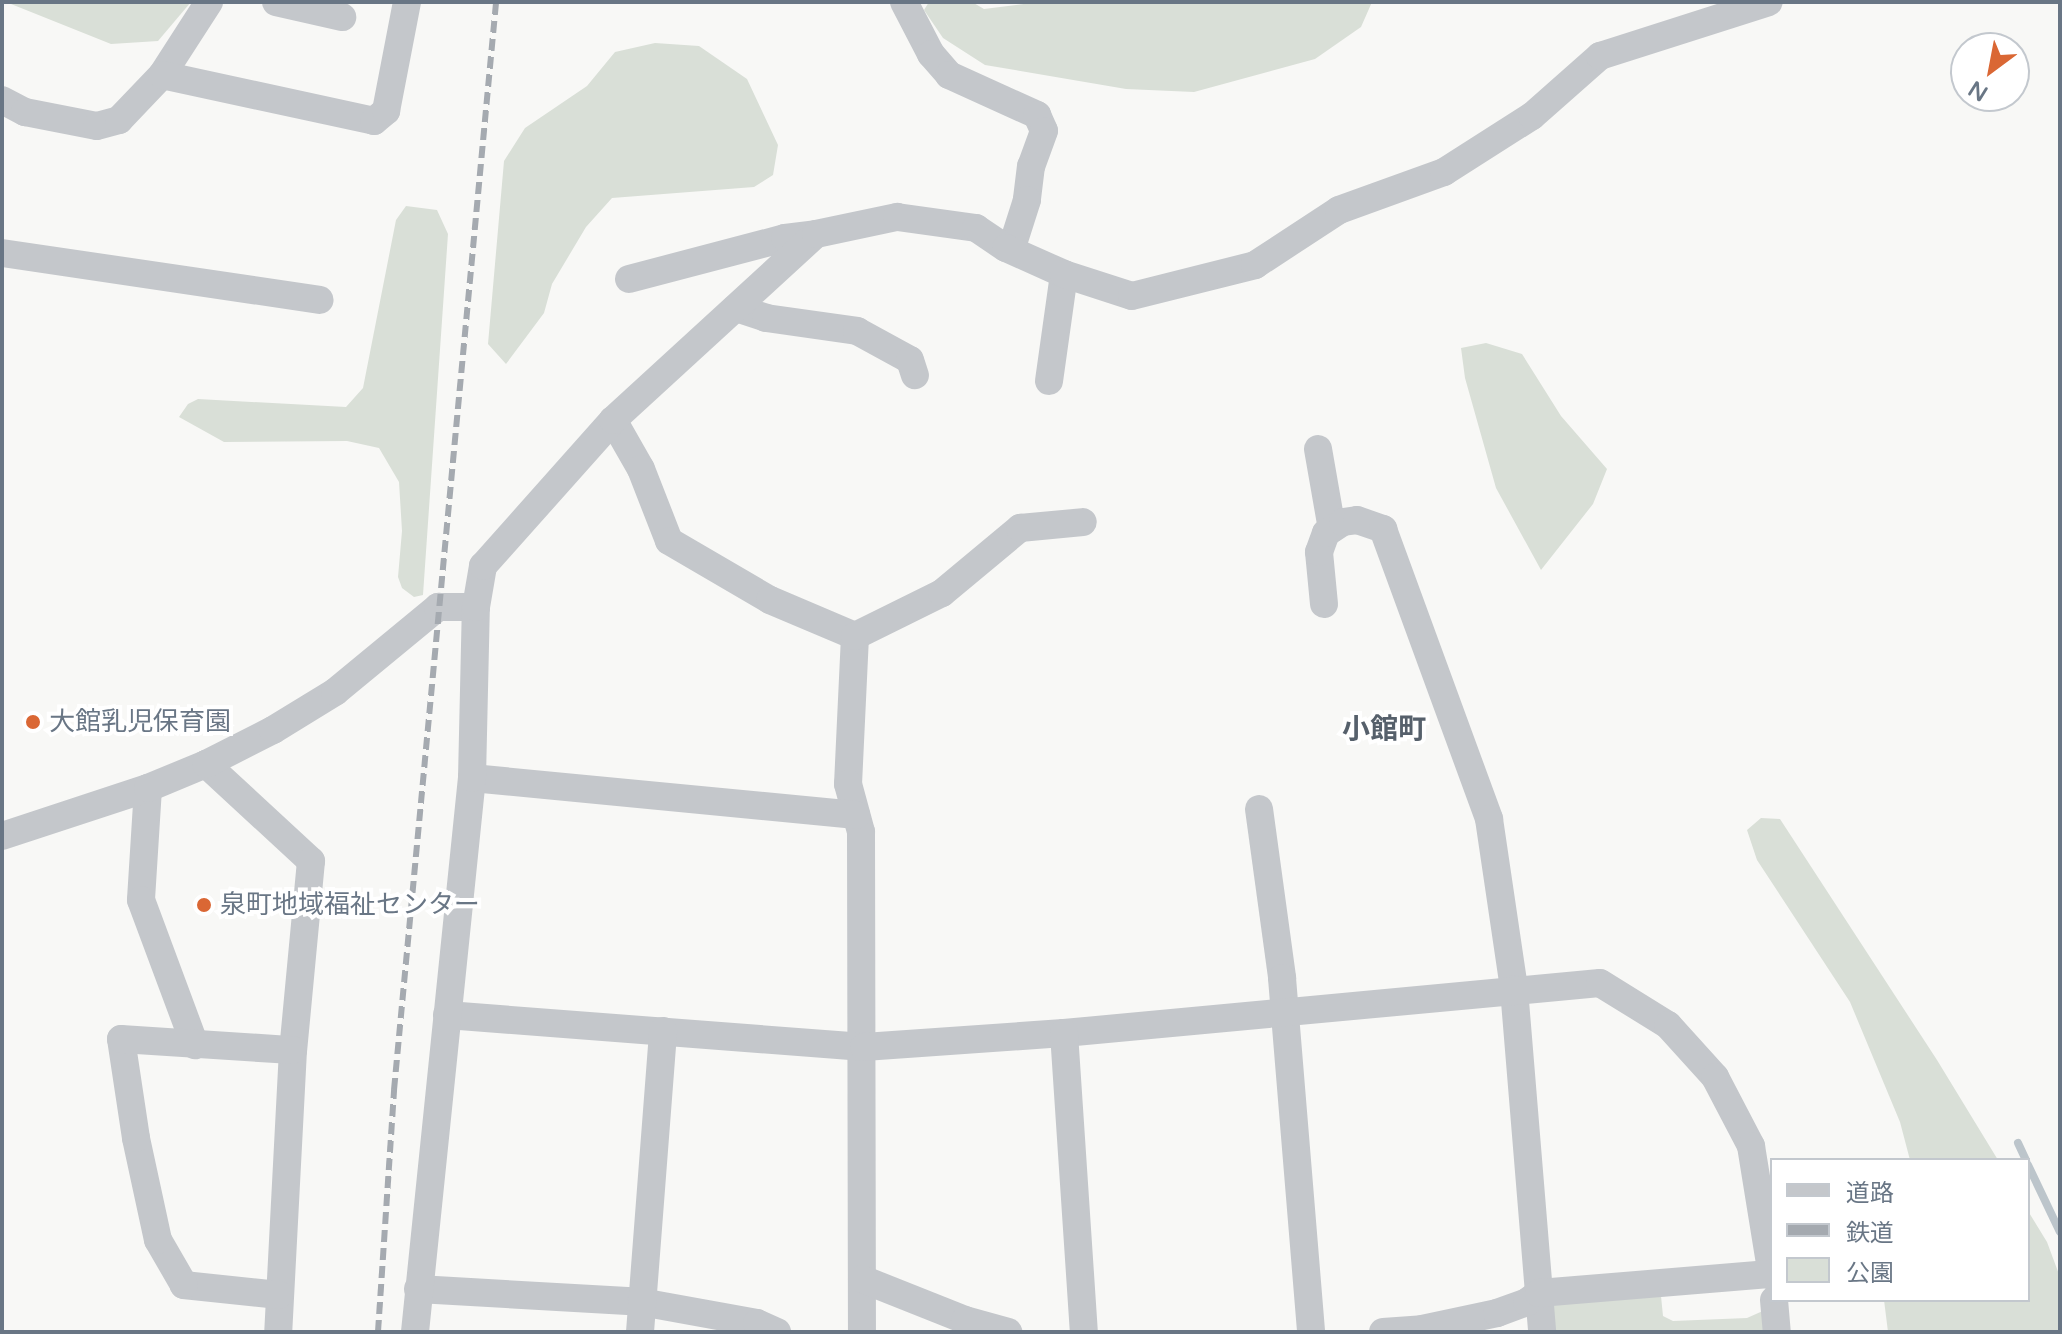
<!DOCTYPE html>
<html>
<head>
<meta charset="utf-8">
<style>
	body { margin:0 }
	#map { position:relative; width:2062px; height:1334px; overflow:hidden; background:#f8f8f6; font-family:"Varela Round","Noto Sans JP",sans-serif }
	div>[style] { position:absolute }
	.green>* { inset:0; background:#d9dfd7 }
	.stream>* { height:8px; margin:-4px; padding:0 4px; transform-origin:4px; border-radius:4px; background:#bcc5cb }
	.minor>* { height:28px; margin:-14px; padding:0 14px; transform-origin:14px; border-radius:14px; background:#c4c7cb }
	.rail>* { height:6px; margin-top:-3px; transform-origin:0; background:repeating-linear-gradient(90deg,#a5aab0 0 12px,transparent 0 18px) }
	.dots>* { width:22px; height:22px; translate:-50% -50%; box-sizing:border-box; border:4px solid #fff; border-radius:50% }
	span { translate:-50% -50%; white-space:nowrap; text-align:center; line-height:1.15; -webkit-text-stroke:8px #fff; paint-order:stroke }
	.poi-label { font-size:26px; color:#697685 }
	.left { translate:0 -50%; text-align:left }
	.neighbourhood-label { font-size:28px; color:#56606b; font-weight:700 }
	.frame { position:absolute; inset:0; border:4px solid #697685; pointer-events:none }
	.legend { position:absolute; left:1770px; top:1158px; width:260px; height:144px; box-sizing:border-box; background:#fff; border:2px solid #c3c8ce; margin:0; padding:10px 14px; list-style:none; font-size:24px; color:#697685 }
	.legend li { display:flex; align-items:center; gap:16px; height:40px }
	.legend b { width:40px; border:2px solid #c3c8ce }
	.north { position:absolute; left:1950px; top:32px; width:80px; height:80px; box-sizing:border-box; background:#fff; border:2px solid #c3c8ce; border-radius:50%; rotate:212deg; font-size:22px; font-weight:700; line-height:32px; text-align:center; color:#697685 }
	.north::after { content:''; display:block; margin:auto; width:28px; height:36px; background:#da6734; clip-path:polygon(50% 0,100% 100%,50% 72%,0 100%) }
</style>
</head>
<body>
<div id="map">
	<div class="green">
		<div style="clip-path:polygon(6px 2px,191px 2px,158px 41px,111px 44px)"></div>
		<div style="clip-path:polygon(929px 2px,972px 2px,984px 9px,1039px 2px,1372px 2px,1361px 27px,1315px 59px,1194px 92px,1126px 89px,985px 65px,943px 38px,924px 10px)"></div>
		<div style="clip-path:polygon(655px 43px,699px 46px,747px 79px,778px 145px,773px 175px,754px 187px,612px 198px,586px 227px,552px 284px,544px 313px,506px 364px,488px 344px,504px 161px,525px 128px,587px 86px,615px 52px)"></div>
		<div style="clip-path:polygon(406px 206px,437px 210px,448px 234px,423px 595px,414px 597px,402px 588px,398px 577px,402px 531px,399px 482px,379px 448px,347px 441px,224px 442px,179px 417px,188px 404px,198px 399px,346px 407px,363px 388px,396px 220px)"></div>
		<div style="clip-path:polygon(1486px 343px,1522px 354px,1561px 416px,1607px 469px,1593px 504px,1541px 570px,1496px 488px,1465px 378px,1461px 348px)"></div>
		<div style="clip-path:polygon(1761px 818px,1780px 819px,1937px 1060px,1998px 1160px,1910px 1160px,1900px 1122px,1850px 1002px,1757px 860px,1747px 830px)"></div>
		<div style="clip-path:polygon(2028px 1211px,2047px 1242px,2060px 1277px,2060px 1332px,1888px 1332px,1884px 1300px,2028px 1300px)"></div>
		<div style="clip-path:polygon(1661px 1296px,1663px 1316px,1673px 1321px,1747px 1318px,1765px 1310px,1769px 1332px,1553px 1332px,1551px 1300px)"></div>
	</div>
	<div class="stream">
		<div style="left:2018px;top:1143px;width:19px;rotate:65deg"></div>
		<div style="left:2028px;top:1165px;width:74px;rotate:64.5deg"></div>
	</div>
	<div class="minor">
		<div style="left:276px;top:2px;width:68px;rotate:12.8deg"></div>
		<div style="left:904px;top:2px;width:59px;rotate:62.6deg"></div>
		<div style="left:931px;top:54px;width:28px;rotate:49deg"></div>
		<div style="left:949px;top:75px;width:97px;rotate:24.4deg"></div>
		<div style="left:1037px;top:115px;width:17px;rotate:66deg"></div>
		<div style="left:1044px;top:131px;width:37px;rotate:110deg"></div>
		<div style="left:1031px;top:166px;width:34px;rotate:97deg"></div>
		<div style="left:1027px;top:200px;width:52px;rotate:107.7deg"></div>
		<div style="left:162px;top:75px;width:87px;rotate:-57.2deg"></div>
		<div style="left:2px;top:100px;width:26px;rotate:28deg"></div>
		<div style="left:25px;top:112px;width:73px;rotate:11deg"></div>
		<div style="left:97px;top:126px;width:23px;rotate:-15deg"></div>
		<div style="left:119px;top:120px;width:62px;rotate:-46.3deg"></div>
		<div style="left:162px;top:75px;width:217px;rotate:12.2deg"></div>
		<div style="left:374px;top:121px;width:16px;rotate:-40deg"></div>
		<div style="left:386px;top:111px;width:111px;rotate:-79.1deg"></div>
		<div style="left:2px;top:253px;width:321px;rotate:8.4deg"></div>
		<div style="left:629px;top:279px;width:161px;rotate:-14.7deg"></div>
		<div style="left:785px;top:238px;width:31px;rotate:-7deg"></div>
		<div style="left:736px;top:308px;width:32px;rotate:18deg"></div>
		<div style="left:766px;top:318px;width:92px;rotate:8.1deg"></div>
		<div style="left:857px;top:331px;width:60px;rotate:28.7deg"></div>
		<div style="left:910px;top:360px;width:16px;rotate:72deg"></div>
		<div style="left:1049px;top:381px;width:108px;rotate:-82deg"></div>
		<div style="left:613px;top:420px;width:56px;rotate:60.3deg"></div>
		<div style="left:641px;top:469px;width:77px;rotate:68.7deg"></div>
		<div style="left:669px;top:541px;width:117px;rotate:30.3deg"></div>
		<div style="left:770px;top:600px;width:92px;rotate:23deg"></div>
		<div style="left:855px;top:636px;width:148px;rotate:92.7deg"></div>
		<div style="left:848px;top:784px;width:50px;rotate:74.8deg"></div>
		<div style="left:861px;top:832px;width:500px;rotate:89.89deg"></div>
		<div style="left:1318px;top:449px;width:81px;rotate:80.1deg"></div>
		<div style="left:1324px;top:604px;width:52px;rotate:-95.5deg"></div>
		<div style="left:1319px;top:552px;width:20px;rotate:-70deg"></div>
		<div style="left:1326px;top:533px;width:20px;rotate:-33deg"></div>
		<div style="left:1343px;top:522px;width:14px;rotate:-8deg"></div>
		<div style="left:1357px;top:520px;width:28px;rotate:19deg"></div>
		<div style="left:1383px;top:529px;width:309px;rotate:69.9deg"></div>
		<div style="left:1489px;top:819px;width:172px;rotate:81.6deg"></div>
		<div style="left:1514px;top:989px;width:344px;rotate:85.3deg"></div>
		<div style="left:855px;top:636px;width:97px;rotate:-26.3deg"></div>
		<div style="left:942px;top:593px;width:102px;rotate:-39.8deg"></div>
		<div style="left:1020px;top:528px;width:63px;rotate:-5.4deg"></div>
		<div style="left:206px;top:764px;width:143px;rotate:42.7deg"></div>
		<div style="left:311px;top:861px;width:190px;rotate:95.4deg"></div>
		<div style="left:293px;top:1050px;width:282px;rotate:93deg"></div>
		<div style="left:472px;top:778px;width:386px;rotate:5.5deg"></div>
		<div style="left:148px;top:788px;width:112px;rotate:93.6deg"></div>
		<div style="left:141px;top:900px;width:155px;rotate:69.6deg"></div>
		<div style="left:1259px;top:809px;width:171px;rotate:82.2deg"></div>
		<div style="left:1282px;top:978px;width:355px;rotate:85.3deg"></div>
		<div style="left:2px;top:836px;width:154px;rotate:-18.2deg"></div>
		<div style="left:148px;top:788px;width:63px;rotate:-22.5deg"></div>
		<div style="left:206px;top:764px;width:75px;rotate:-26.9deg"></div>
		<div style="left:273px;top:730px;width:73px;rotate:-31.5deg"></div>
		<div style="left:335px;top:692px;width:134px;rotate:-39.5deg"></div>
		<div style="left:438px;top:607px;width:38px"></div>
		<div style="left:447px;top:1015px;width:418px;rotate:4.4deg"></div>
		<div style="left:864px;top:1047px;width:200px;rotate:-4deg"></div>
		<div style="left:1064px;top:1033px;width:538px;rotate:-5.33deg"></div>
		<div style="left:1600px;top:983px;width:80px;rotate:31.7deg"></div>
		<div style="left:1668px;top:1025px;width:70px;rotate:47.9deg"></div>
		<div style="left:1715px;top:1077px;width:78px;rotate:62.4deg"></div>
		<div style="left:1751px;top:1146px;width:132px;rotate:80.8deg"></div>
		<div style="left:1064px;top:1033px;width:300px;rotate:86.2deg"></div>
		<div style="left:862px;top:1279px;width:111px;rotate:21.7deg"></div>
		<div style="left:965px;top:1320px;width:45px;rotate:15.6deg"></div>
		<div style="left:418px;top:1289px;width:223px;rotate:3.3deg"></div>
		<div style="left:641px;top:1302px;width:118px;rotate:10.3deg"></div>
		<div style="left:757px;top:1323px;width:22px;rotate:24deg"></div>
		<div style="left:279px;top:1295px;width:96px;rotate:-174deg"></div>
		<div style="left:184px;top:1285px;width:52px;rotate:-120deg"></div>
		<div style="left:158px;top:1240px;width:104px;rotate:-102.2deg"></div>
		<div style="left:136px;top:1138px;width:100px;rotate:-98.6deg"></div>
		<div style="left:121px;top:1039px;width:172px;rotate:3.7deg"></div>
		<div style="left:1774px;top:1300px;width:32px;rotate:85deg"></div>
		<div style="left:415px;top:1332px;width:557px;rotate:-84.13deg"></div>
		<div style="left:472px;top:778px;width:171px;rotate:-88.7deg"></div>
		<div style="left:476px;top:607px;width:42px;rotate:-80.3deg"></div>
		<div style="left:483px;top:566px;width:195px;rotate:-48.3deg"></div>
		<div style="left:613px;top:420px;width:275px;rotate:-42.5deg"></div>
		<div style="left:816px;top:234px;width:83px;rotate:-11.9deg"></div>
		<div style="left:897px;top:217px;width:80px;rotate:7.9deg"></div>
		<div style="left:976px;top:228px;width:36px;rotate:34deg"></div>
		<div style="left:1006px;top:248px;width:64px;rotate:24.1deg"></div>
		<div style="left:1064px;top:274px;width:71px;rotate:17.9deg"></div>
		<div style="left:1132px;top:296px;width:127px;rotate:-14.1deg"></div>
		<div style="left:1255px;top:265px;width:100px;rotate:-33.2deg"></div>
		<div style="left:1339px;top:210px;width:112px;rotate:-19.9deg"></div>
		<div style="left:1444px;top:172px;width:104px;rotate:-32.5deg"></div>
		<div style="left:1532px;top:116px;width:91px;rotate:-41.4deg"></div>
		<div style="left:1600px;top:56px;width:177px;rotate:-17.7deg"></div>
		<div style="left:640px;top:1332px;width:302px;rotate:-85.6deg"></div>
		<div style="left:1383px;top:1332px;width:39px;rotate:-4deg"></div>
		<div style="left:1422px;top:1329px;width:77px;rotate:-12deg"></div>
		<div style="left:1497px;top:1313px;width:32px;rotate:-20deg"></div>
		<div style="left:1527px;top:1302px;width:15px;rotate:-37deg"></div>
		<div style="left:1539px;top:1293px;width:234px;rotate:-4.7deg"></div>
	</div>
	<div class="rail">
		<div style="left:378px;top:1332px;width:243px;rotate:-86.2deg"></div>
		<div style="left:394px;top:1090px;width:1093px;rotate:-84.64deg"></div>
	</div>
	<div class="dots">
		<div style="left:33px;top:722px;background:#da6734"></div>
		<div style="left:204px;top:905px;background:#da6734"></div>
	</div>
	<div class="poi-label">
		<span class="left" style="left:49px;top:722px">大館乳児保育園</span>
		<span class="left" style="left:220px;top:905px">泉町地域福祉センター</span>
	</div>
	<div class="neighbourhood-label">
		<span style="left:1384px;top:729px">小館町</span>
	</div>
	<div class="frame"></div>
	<ul class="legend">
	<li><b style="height:10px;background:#c4c7cb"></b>道路</li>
	<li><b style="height:10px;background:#a5aab0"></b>鉄道</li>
	<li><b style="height:22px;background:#d9dfd7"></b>公園</li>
	</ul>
	<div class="north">N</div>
</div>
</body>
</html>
